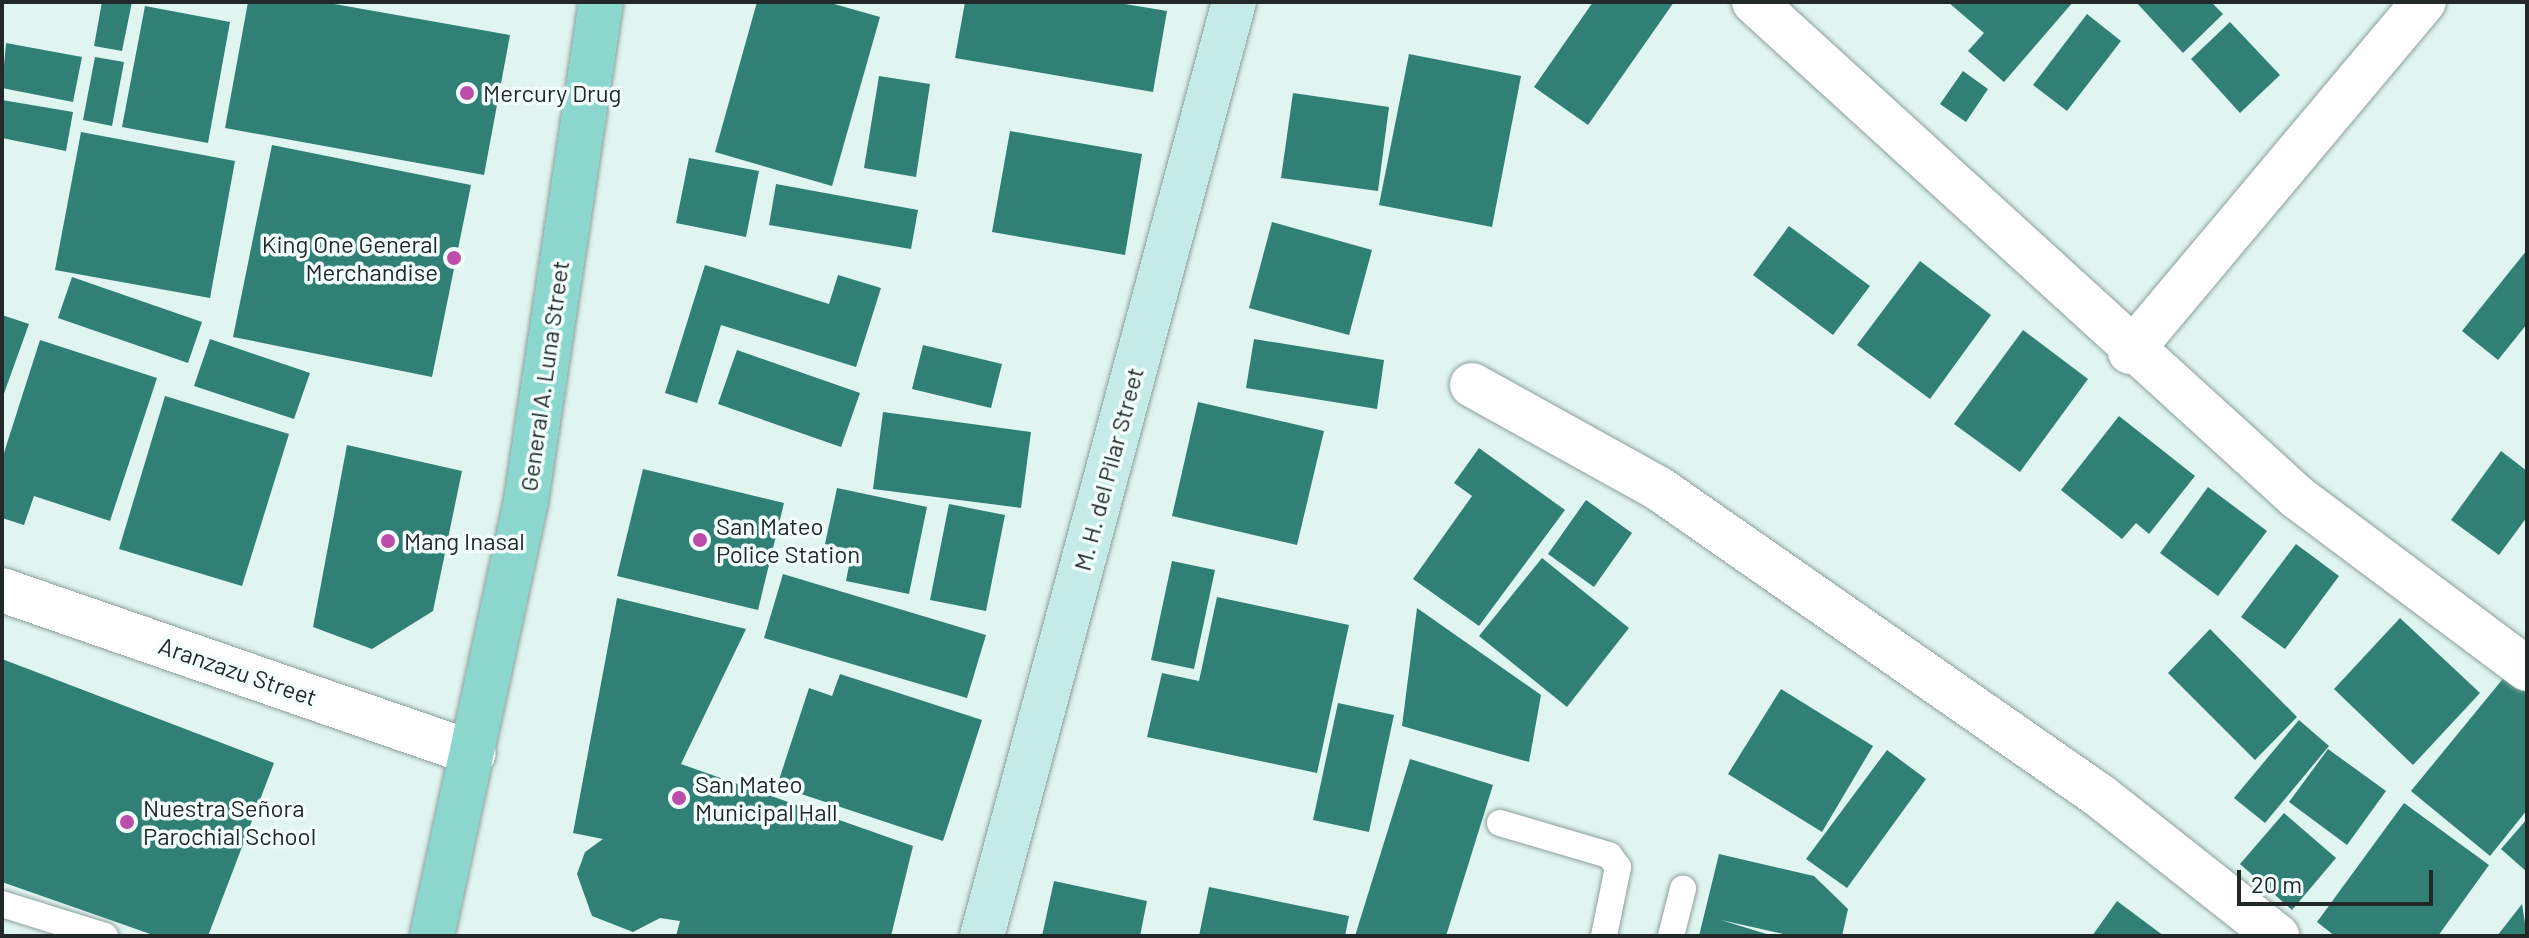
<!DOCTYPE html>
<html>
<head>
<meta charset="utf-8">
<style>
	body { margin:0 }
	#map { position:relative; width:2529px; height:938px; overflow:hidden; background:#e0f4f0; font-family:Barlow,sans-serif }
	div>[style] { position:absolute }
	.building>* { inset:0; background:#308076 }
	.roads { filter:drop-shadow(0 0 2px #8c9f9b) drop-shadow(0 0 2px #8c9f9b) }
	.lane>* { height:26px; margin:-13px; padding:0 13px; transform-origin:13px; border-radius:13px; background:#fff }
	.street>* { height:44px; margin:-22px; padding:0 22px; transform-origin:22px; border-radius:22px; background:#fff }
	.secondary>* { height:44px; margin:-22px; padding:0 22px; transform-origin:22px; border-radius:22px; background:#c5ebe6 }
	.primary>* { height:44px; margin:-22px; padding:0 22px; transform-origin:22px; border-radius:22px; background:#8bd7ce }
	.dots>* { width:22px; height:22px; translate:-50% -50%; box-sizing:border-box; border:4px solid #f3fffd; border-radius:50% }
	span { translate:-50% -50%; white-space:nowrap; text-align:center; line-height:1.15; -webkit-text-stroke:7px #f3fffd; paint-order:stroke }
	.poi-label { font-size:24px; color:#212827 }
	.left { translate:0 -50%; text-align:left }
	.right { translate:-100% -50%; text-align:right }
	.street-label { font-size:24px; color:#212827 }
	.frame { position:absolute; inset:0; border:4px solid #212827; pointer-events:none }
	.scale { position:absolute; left:2237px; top:870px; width:196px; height:36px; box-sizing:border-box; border:4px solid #212827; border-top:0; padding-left:10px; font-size:24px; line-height:28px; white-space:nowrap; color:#212827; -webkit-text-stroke:6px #f3fffd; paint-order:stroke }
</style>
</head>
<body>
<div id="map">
	<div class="building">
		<div style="clip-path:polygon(102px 2px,132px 2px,122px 51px,94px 46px)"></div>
		<div style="clip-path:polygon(248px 2px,323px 2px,510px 35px,484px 175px,225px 128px)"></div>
		<div style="clip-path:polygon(757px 2px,827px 2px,880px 17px,832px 186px,715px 152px)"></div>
		<div style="clip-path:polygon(965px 2px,1113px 2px,1167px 11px,1153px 92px,955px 58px)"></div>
		<div style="clip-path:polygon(1593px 2px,1674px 2px,1588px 125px,1534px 87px)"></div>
		<div style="clip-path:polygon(1948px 2px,2073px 2px,2004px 82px,1968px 51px,1984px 33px)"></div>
		<div style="clip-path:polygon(2136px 2px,2211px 2px,2223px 14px,2183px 53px)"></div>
		<div style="clip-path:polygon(145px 6px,230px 22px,208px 143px,122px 127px)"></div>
		<div style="clip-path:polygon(2087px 14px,2121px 41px,2067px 111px,2033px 85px)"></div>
		<div style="clip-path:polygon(2230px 22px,2280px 75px,2240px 113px,2191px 59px)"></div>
		<div style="clip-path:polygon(6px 43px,82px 57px,73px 102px,2px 88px)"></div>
		<div style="clip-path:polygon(1409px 54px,1521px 76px,1492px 227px,1379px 205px)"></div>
		<div style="clip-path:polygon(95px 57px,124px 62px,112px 126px,83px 120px)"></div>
		<div style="clip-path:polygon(1963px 71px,1988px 89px,1966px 122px,1940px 104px)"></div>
		<div style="clip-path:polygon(879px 76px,930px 84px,916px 177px,864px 168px)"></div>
		<div style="clip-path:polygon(1293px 93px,1389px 107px,1378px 191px,1281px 178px)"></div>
		<div style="clip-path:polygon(2px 100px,73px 112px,66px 151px,2px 138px)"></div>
		<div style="clip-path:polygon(1010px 131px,1142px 154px,1125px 255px,992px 232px)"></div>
		<div style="clip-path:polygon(81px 132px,235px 161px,210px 298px,55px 270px)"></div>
		<div style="clip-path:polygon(272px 145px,471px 185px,432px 377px,233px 337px)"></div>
		<div style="clip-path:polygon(689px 158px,759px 171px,746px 237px,676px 223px)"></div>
		<div style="clip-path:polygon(776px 184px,918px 210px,911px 249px,769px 225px)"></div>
		<div style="clip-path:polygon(1272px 222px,1372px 250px,1349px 335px,1249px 308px)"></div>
		<div style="clip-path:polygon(1789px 226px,1870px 286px,1833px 335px,1753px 275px)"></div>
		<div style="clip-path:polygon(2527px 250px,2527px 324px,2498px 360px,2462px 331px)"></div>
		<div style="clip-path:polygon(1920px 261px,1991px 315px,1930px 399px,1857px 345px)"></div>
		<div style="clip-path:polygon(705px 265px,829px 304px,838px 275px,881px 288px,856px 367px,721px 325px,697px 403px,665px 393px)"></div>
		<div style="clip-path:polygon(72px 277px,202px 322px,188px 363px,58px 318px)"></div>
		<div style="clip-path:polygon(2px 315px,29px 324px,2px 399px)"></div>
		<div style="clip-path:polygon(2023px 330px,2088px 379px,2020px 472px,1954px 424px)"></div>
		<div style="clip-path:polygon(210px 339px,310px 373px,294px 419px,194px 386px)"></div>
		<div style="clip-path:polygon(1254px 339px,1384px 360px,1377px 409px,1246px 388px)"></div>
		<div style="clip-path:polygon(40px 340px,157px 378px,110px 521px,34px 496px,24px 525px,2px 518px,2px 459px)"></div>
		<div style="clip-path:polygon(923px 345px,1002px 364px,991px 408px,912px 389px)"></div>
		<div style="clip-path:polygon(737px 350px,860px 393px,841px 447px,718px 404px)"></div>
		<div style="clip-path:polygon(165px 396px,289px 434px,242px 586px,119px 549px)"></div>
		<div style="clip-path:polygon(1198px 402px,1324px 431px,1297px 545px,1172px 516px)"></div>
		<div style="clip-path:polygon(883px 412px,1031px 432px,1021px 508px,873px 489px)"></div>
		<div style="clip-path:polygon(2119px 416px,2195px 476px,2149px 534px,2136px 523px,2122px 539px,2061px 490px)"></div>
		<div style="clip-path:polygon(347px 445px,462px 471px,433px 611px,372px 649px,313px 627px)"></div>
		<div style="clip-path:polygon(1479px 448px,1565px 510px,1479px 626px,1413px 579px,1472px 496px,1454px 483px)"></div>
		<div style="clip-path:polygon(2501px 451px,2527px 471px,2527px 517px,2499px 555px,2451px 520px)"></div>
		<div style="clip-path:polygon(643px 469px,784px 503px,758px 610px,617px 576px)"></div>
		<div style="clip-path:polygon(2208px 487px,2267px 531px,2218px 596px,2160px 553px)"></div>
		<div style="clip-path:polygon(837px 488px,927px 507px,909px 594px,846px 581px,852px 550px,825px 544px)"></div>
		<div style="clip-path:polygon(1586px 500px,1632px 533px,1594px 587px,1548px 554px)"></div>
		<div style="clip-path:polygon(949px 504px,1005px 515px,986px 611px,930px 600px)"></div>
		<div style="clip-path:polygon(2296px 544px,2339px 576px,2285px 649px,2241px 617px)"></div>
		<div style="clip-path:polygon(1542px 558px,1629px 628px,1567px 707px,1479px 636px)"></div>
		<div style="clip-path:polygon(1172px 561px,1215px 570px,1194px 669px,1151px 660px)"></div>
		<div style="clip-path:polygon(783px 574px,986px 635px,967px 698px,764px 638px)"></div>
		<div style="clip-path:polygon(1217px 597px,1349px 625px,1317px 773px,1147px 737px,1162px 673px,1199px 681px)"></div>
		<div style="clip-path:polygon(617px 598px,746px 629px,681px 764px,913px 846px,891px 936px,676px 936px,680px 921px,660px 918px,633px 932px,592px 916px,577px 874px,585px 852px,603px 839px,573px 833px)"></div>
		<div style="clip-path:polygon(1417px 608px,1541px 695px,1529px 762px,1402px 726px)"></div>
		<div style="clip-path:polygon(2400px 618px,2480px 693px,2413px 765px,2334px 689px)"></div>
		<div style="clip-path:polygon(2210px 629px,2297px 717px,2255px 760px,2168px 673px)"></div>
		<div style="clip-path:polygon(2px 659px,274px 763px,208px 936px,156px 936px,2px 882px)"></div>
		<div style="clip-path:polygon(840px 674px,982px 720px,943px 841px,777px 786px,809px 688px,832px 696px)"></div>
		<div style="clip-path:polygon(2506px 675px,2527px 692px,2527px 810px,2490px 856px,2411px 791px)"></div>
		<div style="clip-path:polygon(1781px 689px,1873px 746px,1822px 832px,1728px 774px)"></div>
		<div style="clip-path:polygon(1338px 703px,1394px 715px,1369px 832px,1313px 820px)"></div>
		<div style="clip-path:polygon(2299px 720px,2329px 746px,2265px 823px,2234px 798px)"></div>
		<div style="clip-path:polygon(2328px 749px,2386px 791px,2347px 845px,2289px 802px)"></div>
		<div style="clip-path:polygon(1887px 750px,1926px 779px,1847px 888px,1806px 859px)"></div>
		<div style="clip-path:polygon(1410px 759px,1493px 785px,1446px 936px,1355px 936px)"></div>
		<div style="clip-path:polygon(2404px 803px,2489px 865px,2438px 936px,2335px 936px,2317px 922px)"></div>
		<div style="clip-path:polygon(2284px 813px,2336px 858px,2292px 910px,2240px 864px)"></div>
		<div style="clip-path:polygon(2527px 819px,2527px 872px,2501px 849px)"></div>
		<div style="clip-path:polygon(1719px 854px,1814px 876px,1848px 909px,1842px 936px,1792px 936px,1721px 920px,1773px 936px,1699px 936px)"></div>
		<div style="clip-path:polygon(1054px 881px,1147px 901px,1140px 936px,1042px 936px)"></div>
		<div style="clip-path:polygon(1209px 887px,1349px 916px,1345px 936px,1199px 936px)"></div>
		<div style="clip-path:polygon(2117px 901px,2164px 936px,2092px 936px)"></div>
		<div style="clip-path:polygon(2522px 904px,2527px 936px,2497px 936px)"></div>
	</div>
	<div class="roads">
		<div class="lane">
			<div style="left:1500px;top:823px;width:114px;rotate:16.4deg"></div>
			<div style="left:1609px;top:855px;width:15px;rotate:53deg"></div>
			<div style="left:1618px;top:867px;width:70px;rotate:101.5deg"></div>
			<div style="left:2px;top:904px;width:108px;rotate:17.3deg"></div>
			<div style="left:1671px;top:936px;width:49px;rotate:-75.7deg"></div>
		</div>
		<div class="street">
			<div style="left:1754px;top:2px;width:735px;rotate:42.35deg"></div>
			<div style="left:2297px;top:497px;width:287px;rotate:36.8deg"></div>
			<div style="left:2130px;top:352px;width:457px;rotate:-50deg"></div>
			<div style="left:1472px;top:385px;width:213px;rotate:29deg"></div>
			<div style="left:1658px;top:488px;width:539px;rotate:34.87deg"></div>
			<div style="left:2100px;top:796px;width:226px;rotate:38.3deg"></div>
			<div style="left:2px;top:590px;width:499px;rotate:19.1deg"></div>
		</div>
		<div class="secondary">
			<div style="left:982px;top:936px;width:967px;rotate:-74.9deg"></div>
		</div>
		<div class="primary">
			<div style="left:432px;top:936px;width:445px;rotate:-77.8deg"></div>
			<div style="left:526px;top:501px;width:505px;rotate:-81.45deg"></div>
		</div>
	</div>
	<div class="dots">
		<div style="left:467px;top:93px;background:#bc4dab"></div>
		<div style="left:454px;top:258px;background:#bc4dab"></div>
		<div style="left:700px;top:540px;background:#bc4dab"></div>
		<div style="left:388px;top:541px;background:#bc4dab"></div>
		<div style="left:679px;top:798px;background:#bc4dab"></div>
		<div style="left:127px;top:822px;background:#bc4dab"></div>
	</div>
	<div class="poi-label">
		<span class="left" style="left:483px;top:93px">Mercury Drug</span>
		<span class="right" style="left:438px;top:258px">King One General<br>Merchandise</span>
		<span class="left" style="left:716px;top:540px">San Mateo<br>Police Station</span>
		<span class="left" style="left:404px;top:541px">Mang Inasal</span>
		<span class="left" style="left:695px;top:798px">San Mateo<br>Municipal Hall</span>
		<span class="left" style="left:143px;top:822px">Nuestra Señora<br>Parochial School</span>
	</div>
	<div class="street-label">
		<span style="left:544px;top:376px;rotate:-82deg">General A. Luna Street</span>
		<span style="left:1108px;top:469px;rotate:-75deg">M. H. del Pilar Street</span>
		<span style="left:238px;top:671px;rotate:19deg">Aranzazu Street</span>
	</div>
	<div class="frame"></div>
	<div class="scale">20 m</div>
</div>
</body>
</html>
